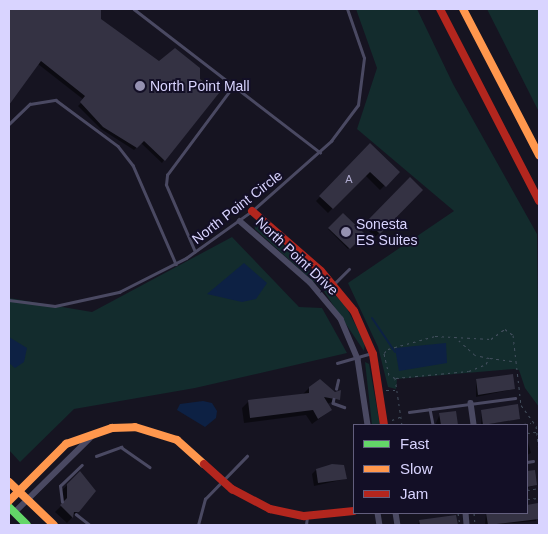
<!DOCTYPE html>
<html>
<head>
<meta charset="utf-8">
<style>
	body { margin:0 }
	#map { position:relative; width:548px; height:534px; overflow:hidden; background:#161421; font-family:Helvetica,sans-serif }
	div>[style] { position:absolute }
	.green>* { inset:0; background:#132c2d }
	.water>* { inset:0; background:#0d2144 }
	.shadow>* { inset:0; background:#0007 }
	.stream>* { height:2px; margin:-1px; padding:0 1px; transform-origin:1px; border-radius:1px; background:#0d2144 }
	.building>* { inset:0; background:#343243 }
	.path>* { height:1px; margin-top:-0.5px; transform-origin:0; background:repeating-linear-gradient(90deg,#44505f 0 2.5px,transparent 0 6.5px) }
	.lane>* { height:2.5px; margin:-1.25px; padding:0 1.25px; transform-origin:1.25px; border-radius:1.25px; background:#4a4962 }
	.street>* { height:5.5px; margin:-2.75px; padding:0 2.75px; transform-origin:2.75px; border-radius:2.75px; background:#4a4962 }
	.fast>* { height:8px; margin:-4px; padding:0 4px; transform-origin:4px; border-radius:4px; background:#63d668 }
	.slow>* { height:8px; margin:-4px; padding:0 4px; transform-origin:4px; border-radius:4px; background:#ff974d }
	.jam>* { height:8px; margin:-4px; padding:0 4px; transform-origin:4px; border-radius:4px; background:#b3261e }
	.dots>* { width:14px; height:14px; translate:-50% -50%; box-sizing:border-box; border:2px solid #130f26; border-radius:50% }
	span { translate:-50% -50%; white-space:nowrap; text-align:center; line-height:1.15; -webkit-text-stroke:4px #130f26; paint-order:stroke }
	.number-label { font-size:11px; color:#b0acd0 }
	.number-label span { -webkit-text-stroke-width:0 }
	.poi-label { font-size:14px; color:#d9d4ff }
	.left { translate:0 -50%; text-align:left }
	.street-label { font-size:14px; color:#d9d4ff }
	.frame { position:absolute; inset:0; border:10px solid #d9d4ff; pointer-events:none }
	.legend { position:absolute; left:353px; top:424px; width:175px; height:90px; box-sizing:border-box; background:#130f26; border:1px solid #625e7d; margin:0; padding:6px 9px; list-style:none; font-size:15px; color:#d9d4ff }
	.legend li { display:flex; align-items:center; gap:10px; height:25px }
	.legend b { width:25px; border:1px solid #625e7d }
</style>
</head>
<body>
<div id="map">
	<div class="green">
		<div style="clip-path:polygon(356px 9px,417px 9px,453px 84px,537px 234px,539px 407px,525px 388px,519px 370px,514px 369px,397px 379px,396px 389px,388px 387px,378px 347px,348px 283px,454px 211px,357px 129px,377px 68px)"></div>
		<div style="clip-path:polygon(487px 9px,539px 9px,539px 112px)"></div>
		<div style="clip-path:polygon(259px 221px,345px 305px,365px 343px,364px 351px,323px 290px,255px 229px,254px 223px)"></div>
		<div style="clip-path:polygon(232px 237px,299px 307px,322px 308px,347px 353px,195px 388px,74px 409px,20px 462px,9px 450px,9px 298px,92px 312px)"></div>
		<div style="clip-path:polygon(365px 362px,369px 364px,380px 425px,372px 425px)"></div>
	</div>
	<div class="water">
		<div style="clip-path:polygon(244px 263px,267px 283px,256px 299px,242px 302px,207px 294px)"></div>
		<div style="clip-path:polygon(9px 337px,27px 348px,24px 362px,15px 368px,9px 363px)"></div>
		<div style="clip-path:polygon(446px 343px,447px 363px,399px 371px,395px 348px)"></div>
		<div style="clip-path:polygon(203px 401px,212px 403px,217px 411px,216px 418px,205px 427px,177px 410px,180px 404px)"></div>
	</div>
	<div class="shadow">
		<div style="clip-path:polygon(9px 9px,99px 9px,100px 19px,164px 160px,162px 163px,141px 143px,134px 150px,101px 129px,78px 106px,84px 100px,38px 64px,9px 103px)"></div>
		<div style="clip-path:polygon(370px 145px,398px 172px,380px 190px,365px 175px,328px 213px,316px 201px)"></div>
		<div style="clip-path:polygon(410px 179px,421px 190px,375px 237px,364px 226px)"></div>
		<div style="clip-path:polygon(343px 214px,363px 234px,348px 249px,328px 229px)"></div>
		<div style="clip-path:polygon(476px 380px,514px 389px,476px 397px)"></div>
		<div style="clip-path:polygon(309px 388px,339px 399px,327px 404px,331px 410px,312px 424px,306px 415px,244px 423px,242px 408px,248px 402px,303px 394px)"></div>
		<div style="clip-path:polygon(482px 411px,519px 419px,481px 425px)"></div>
		<div style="clip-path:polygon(455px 412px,456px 425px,435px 425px,440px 414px)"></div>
		<div style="clip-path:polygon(527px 439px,531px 453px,527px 455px)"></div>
		<div style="clip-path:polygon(316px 470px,345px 479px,314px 486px,312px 474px)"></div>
		<div style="clip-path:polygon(534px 471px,536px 485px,527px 488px,527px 472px)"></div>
		<div style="clip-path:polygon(80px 473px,78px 511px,67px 523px,55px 512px,62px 505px,61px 491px)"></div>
		<div style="clip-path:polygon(537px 505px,536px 521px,485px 525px,486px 513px,527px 513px,527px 506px)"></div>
		<div style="clip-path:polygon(455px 516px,457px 525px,417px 525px,420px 521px)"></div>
	</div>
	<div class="stream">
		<div style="left:372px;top:318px;width:41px;rotate:55.9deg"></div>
	</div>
	<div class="building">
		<div style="clip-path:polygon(9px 9px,101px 9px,101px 19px,159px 61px,175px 48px,200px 68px,200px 79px,219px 93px,165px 161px,144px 141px,137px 148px,103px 127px,80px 102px,85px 96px,41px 61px,9px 105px)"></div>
		<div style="clip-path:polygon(370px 143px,400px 172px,386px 187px,370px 172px,333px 209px,319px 196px)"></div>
		<div style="clip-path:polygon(410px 177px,423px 190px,380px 234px,367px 221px)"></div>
		<div style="clip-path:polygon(343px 213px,365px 234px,350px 249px,328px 228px)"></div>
		<div style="clip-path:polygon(513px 374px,515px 389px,478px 395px,476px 379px)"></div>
		<div style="clip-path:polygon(320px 379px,335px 392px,341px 390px,340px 400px,324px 397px,332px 410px,318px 419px,313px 410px,250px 418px,248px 400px,309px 393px,309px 387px)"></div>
		<div style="clip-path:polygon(518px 404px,520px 419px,483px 425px,481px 410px)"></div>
		<div style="clip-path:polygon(456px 411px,458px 425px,441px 425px,439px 413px)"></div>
		<div style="clip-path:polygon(332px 464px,344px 465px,347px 479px,318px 483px,316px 469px)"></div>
		<div style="clip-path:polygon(535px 470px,537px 485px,527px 487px,527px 471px)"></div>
		<div style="clip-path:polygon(80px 471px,96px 491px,79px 512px,74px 512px,73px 518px,60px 505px,67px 498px,67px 484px)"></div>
		<div style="clip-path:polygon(538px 503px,539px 519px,488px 525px,486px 513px,527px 513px,527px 505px)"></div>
		<div style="clip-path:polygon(456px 515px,458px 525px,420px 525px,419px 520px)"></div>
	</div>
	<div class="path">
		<div style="left:490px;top:358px;width:22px;rotate:8deg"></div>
		<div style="left:396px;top:378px;width:73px;rotate:-5.5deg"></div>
		<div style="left:469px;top:371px;width:18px;rotate:-22deg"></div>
		<div style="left:486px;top:364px;width:7px;rotate:-63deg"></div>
		<div style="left:489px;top:358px;width:14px;rotate:-168deg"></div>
		<div style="left:475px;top:355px;width:27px;rotate:-138deg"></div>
		<div style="left:386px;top:390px;width:10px"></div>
		<div style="left:392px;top:420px;width:9px;rotate:-21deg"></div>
		<div style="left:402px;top:425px;width:48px;rotate:-98.5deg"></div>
		<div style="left:395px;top:378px;width:7px;rotate:-153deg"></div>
		<div style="left:389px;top:375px;width:23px;rotate:-103deg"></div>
		<div style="left:384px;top:353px;width:6px;rotate:-45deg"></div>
		<div style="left:388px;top:349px;width:49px;rotate:-15.5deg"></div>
		<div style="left:435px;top:336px;width:56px;rotate:3.1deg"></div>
		<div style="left:491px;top:339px;width:17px;rotate:-36deg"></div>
		<div style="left:505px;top:329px;width:10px;rotate:37deg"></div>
		<div style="left:513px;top:335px;width:70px;rotate:83.5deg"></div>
		<div style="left:521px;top:405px;width:26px;rotate:54deg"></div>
		<div style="left:536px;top:426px;width:24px;rotate:83deg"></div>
		<div style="left:517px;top:425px;width:14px;rotate:-8deg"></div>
		<div style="left:527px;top:433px;width:9px;rotate:-6deg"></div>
		<div style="left:527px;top:490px;width:12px;rotate:-9deg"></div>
		<div style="left:527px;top:499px;width:12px;rotate:-5deg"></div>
		<div style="left:458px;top:513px;width:12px;rotate:81deg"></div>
		<div style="left:474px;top:513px;width:12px;rotate:85deg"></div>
	</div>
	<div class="lane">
		<div style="left:134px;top:9px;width:235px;rotate:37.6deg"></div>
		<div style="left:9px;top:124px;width:29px;rotate:-44deg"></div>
		<div style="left:30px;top:104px;width:26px;rotate:-9deg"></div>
		<div style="left:56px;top:100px;width:77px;rotate:36.6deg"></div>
		<div style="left:118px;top:146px;width:24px;rotate:52deg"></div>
		<div style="left:133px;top:165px;width:108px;rotate:66.5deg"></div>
		<div style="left:195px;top:252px;width:73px;rotate:-113.4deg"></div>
		<div style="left:166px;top:185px;width:10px;rotate:-84deg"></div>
		<div style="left:167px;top:175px;width:112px;rotate:-53.3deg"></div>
		<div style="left:334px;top:284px;width:21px;rotate:-45deg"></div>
		<div style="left:9px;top:300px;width:46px;rotate:7.4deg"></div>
		<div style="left:55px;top:306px;width:66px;rotate:-12.3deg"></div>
		<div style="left:119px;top:292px;width:75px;rotate:-26.9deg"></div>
		<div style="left:186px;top:258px;width:81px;rotate:-35.5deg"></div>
		<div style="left:252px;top:211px;width:106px;rotate:-41.5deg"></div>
		<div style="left:331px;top:141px;width:45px;rotate:-53.1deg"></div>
		<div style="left:358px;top:105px;width:47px;rotate:-82.7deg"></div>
		<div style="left:364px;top:58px;width:52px;rotate:-109.1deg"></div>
		<div style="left:337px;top:363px;width:35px;rotate:-16deg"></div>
		<div style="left:336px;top:389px;width:9px;rotate:-77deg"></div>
		<div style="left:334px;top:399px;width:4px;rotate:104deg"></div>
		<div style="left:333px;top:403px;width:12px;rotate:20deg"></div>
		<div style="left:430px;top:409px;width:16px;rotate:79deg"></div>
		<div style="left:409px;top:412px;width:107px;rotate:-7.5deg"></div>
		<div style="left:96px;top:456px;width:27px;rotate:-20deg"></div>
		<div style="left:121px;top:447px;width:35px;rotate:35deg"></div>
		<div style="left:527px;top:462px;width:6px;rotate:-9deg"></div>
		<div style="left:62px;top:502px;width:16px;rotate:-97deg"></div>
		<div style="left:60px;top:486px;width:30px;rotate:-44deg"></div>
		<div style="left:76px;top:514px;width:18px;rotate:38deg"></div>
		<div style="left:198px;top:525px;width:27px;rotate:-75deg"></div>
		<div style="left:205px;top:499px;width:60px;rotate:-45.7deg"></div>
		<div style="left:306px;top:525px;width:8px;rotate:-83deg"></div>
	</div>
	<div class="street">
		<div style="left:240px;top:221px;width:93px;rotate:41.1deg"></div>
		<div style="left:310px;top:282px;width:48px;rotate:50deg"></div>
		<div style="left:341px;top:319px;width:43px;rotate:67deg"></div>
		<div style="left:358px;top:359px;width:67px;rotate:81.4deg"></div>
		<div style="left:471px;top:403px;width:22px;rotate:82deg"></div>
		<div style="left:14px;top:513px;width:108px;rotate:-44.6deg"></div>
		<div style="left:378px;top:513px;width:12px;rotate:81deg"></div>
		<div style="left:396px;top:513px;width:12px;rotate:81deg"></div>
		<div style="left:466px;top:513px;width:12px;rotate:85deg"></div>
	</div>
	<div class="fast">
		<div style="left:9px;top:507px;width:25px;rotate:45deg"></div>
	</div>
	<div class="slow">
		<div style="left:463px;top:9px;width:165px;rotate:62.5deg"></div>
		<div style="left:9px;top:482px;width:62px;rotate:43.7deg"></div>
		<div style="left:9px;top:501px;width:81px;rotate:-45deg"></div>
		<div style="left:66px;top:444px;width:49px;rotate:-19.2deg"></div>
		<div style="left:112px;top:428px;width:23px;rotate:-2deg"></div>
		<div style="left:135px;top:427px;width:44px;rotate:17.2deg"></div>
		<div style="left:177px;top:440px;width:36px;rotate:42deg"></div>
	</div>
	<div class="jam">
		<div style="left:440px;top:9px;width:216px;rotate:62.7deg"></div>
		<div style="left:252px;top:211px;width:91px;rotate:41deg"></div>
		<div style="left:321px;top:271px;width:52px;rotate:50.5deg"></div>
		<div style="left:354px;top:311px;width:47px;rotate:66.2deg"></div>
		<div style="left:373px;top:354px;width:72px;rotate:81.2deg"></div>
		<div style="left:204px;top:464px;width:38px;rotate:42deg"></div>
		<div style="left:232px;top:489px;width:43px;rotate:27.8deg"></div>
		<div style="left:270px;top:509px;width:35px;rotate:12deg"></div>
		<div style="left:304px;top:516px;width:50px;rotate:-5.7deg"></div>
	</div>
	<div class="dots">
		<div style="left:140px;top:86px;background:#9591b1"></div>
		<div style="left:346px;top:232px;background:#9591b1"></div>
	</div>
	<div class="number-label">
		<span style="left:349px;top:179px">A</span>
	</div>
	<div class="poi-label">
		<span class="left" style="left:150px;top:86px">North Point Mall</span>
		<span class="left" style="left:356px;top:232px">Sonesta<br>ES Suites</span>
	</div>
	<div class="street-label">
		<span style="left:237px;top:207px;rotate:-38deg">North Point Circle</span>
		<span style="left:297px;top:256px;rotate:43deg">North Point Drive</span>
	</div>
	<div class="frame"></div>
	<ul class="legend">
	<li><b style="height:6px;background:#63d668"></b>Fast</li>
	<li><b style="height:6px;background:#ff974d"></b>Slow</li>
	<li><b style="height:6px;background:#b3261e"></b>Jam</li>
	</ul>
</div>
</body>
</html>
